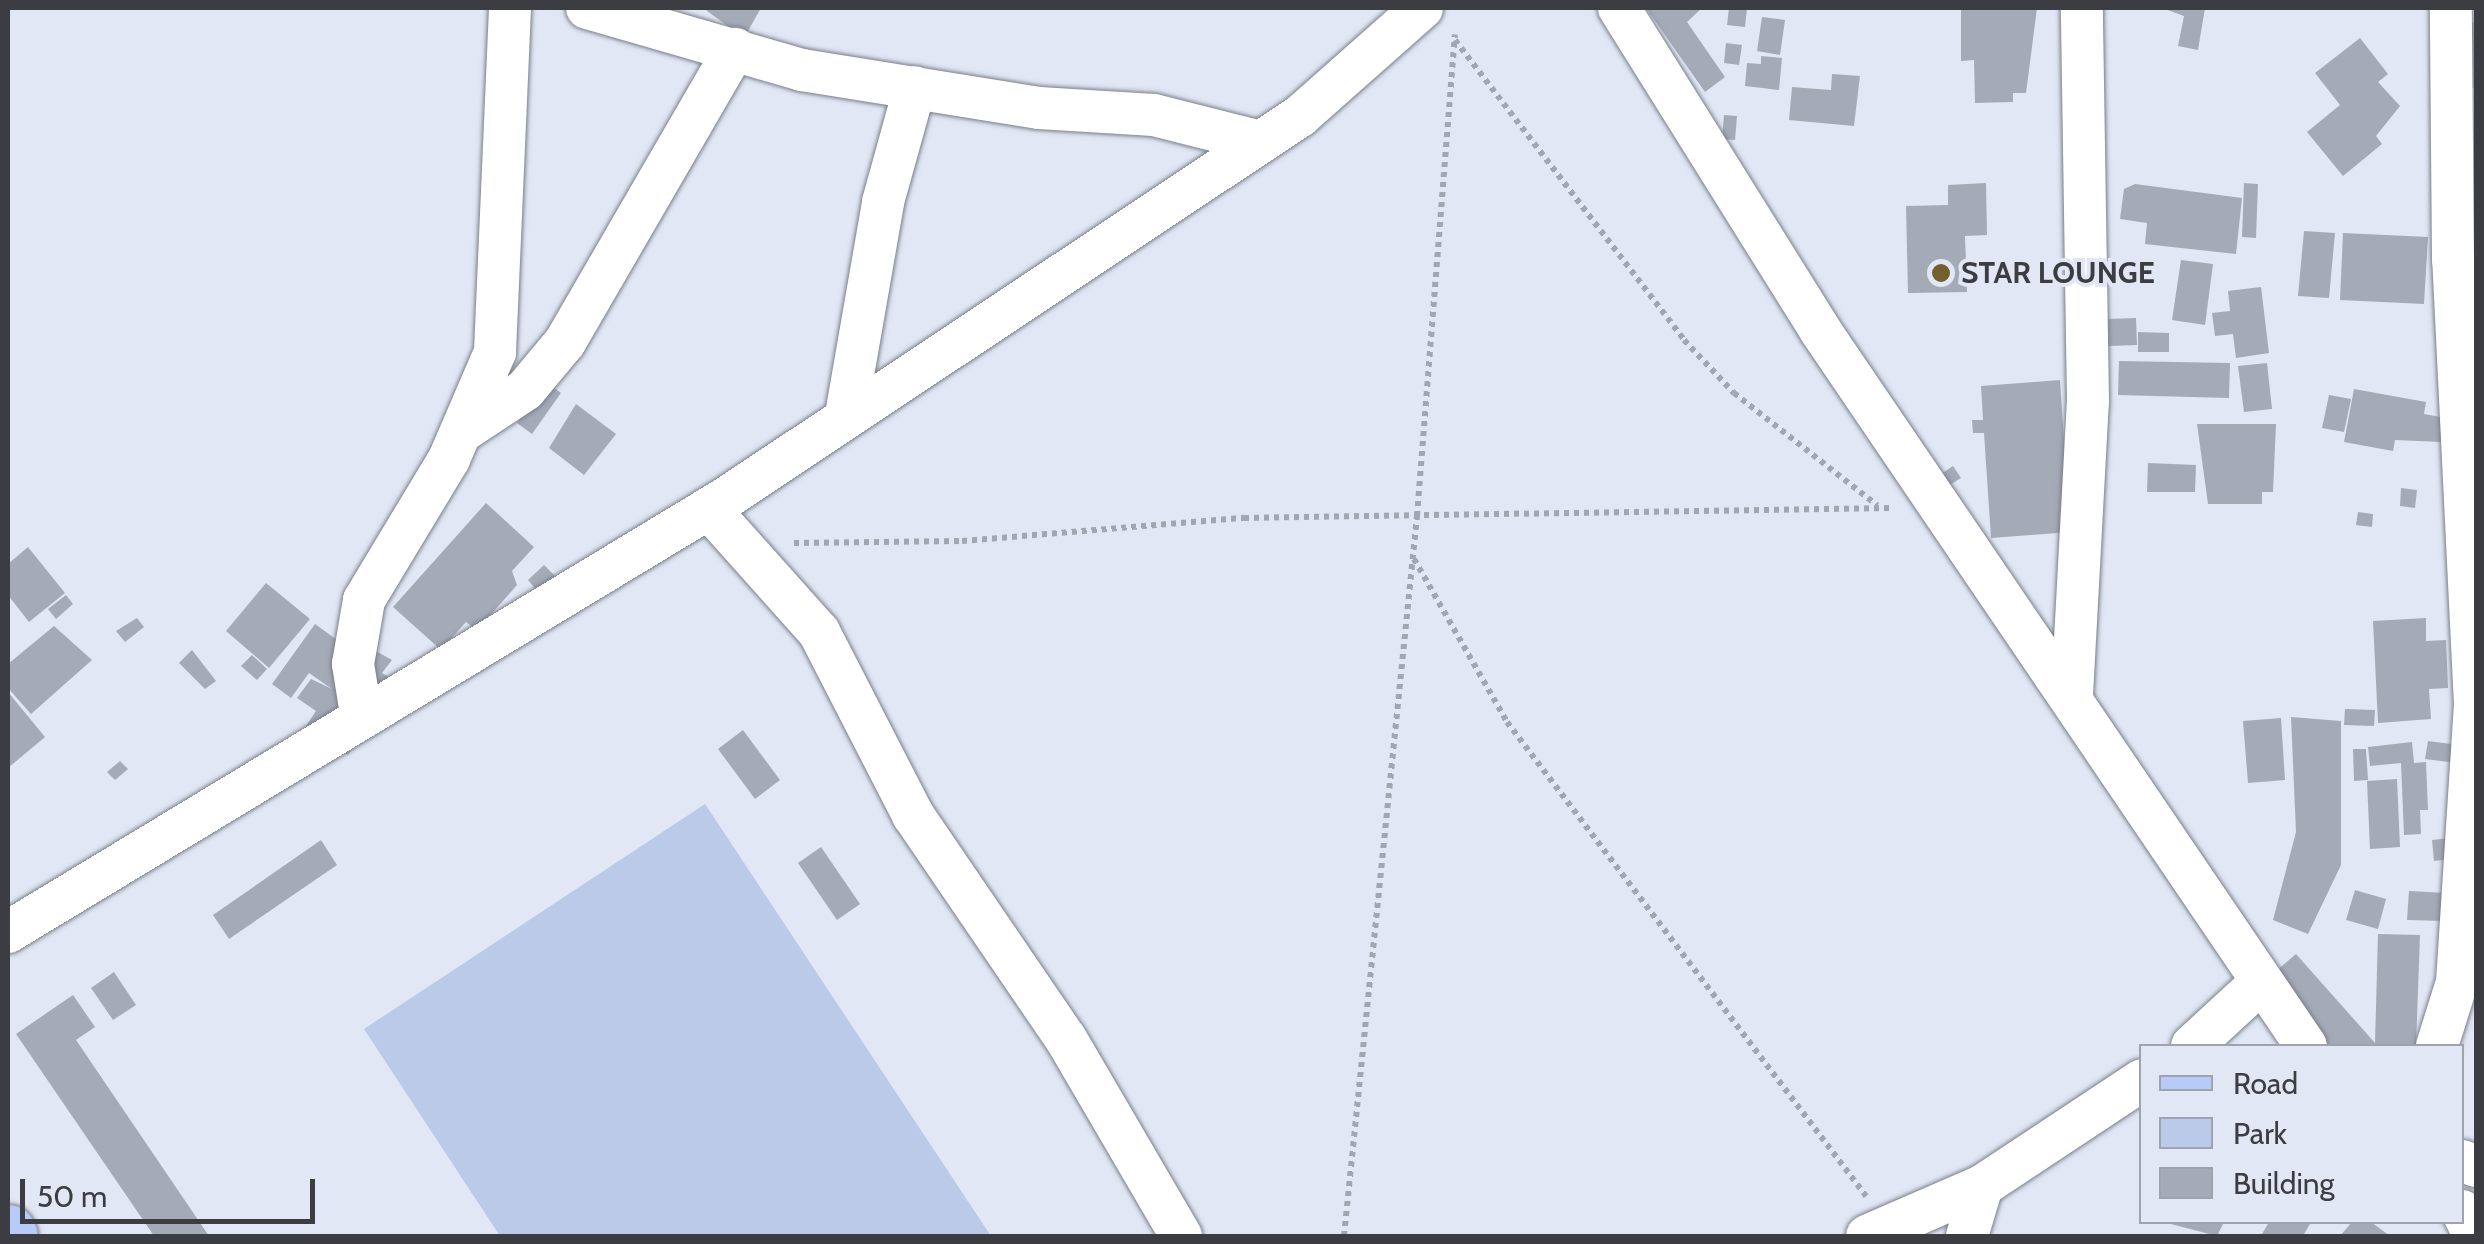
<!DOCTYPE html>
<html>
<head>
<meta charset="utf-8">
<style>
	body { margin:0 }
	#map { position:relative; width:2484px; height:1244px; overflow:hidden; background:#e1e7f4; font-family:Cabin,sans-serif }
	div>[style] { position:absolute }
	.green>* { inset:0; background:#bccae9 }
	.building>* { inset:0; background:#a5aab7 }
	.path>* { height:6px; margin-top:-3px; transform-origin:0; background:repeating-linear-gradient(90deg,#a2a6b0 0 5px,transparent 0 10px) }
	.roads { filter:drop-shadow(0 0 2px #797e8a) drop-shadow(0 0 2px #797e8a) }
	.minor>* { height:42px; margin:-21px; padding:0 21px; transform-origin:21px; border-radius:21px; background:#fff }
	.major>* { height:55px; margin:-27.5px; padding:0 27.5px; transform-origin:27.5px; border-radius:27.5px; background:#b8caf7 }
	.dots>* { width:28px; height:28px; translate:-50% -50%; box-sizing:border-box; border:5px solid #e1e7f4; border-radius:50% }
	span { translate:-50% -50%; white-space:nowrap; text-align:center; line-height:1.15; -webkit-text-stroke:8px #e1e7f4; paint-order:stroke }
	.poi-label { font-size:30px; color:#3b3d42; font-weight:700 }
	.left { translate:0 -50%; text-align:left }
	.frame { position:absolute; inset:0; border:10px solid #3b3d42; pointer-events:none }
	.legend { position:absolute; left:2139px; top:1044px; width:325px; height:180px; box-sizing:border-box; background:#e1e7f4; border:2px solid #9fa3ad; margin:0; padding:12px 18px; list-style:none; font-size:30px; color:#3b3d42 }
	.legend li { display:flex; align-items:center; gap:20px; height:50px }
	.legend b { width:50px; border:2px solid #9fa3ad }
	.scale { position:absolute; left:20px; top:1179px; width:295px; height:45px; box-sizing:border-box; border:5px solid #3b3d42; border-top:0; padding-left:12px; font-size:30px; line-height:35px; white-space:nowrap; color:#3b3d42; -webkit-text-stroke:8px #e1e7f4; paint-order:stroke }
</style>
</head>
<body>
<div id="map">
	<div class="green">
		<div style="clip-path:polygon(705px 804px,991px 1236px,500px 1236px,364px 1029px)"></div>
	</div>
	<div class="building">
		<div style="clip-path:polygon(703px 8px,761px 8px,744px 38px)"></div>
		<div style="clip-path:polygon(1646px 8px,1702px 8px,1687px 22px,1725px 77px,1705px 92px)"></div>
		<div style="clip-path:polygon(1729px 8px,1747px 8px,1745px 27px,1727px 25px)"></div>
		<div style="clip-path:polygon(1961px 8px,2037px 8px,2026px 93px,2013px 93px,2013px 102px,1975px 103px,1974px 60px,1961px 61px)"></div>
		<div style="clip-path:polygon(2162px 8px,2205px 8px,2198px 50px,2178px 46px,2184px 16px)"></div>
		<div style="clip-path:polygon(1762px 17px,1785px 20px,1780px 55px,1757px 51px)"></div>
		<div style="clip-path:polygon(2476px 22px,2476px 88px,2470px 88px,2470px 23px)"></div>
		<div style="clip-path:polygon(2360px 38px,2388px 74px,2378px 82px,2400px 106px,2376px 136px,2382px 144px,2343px 176px,2307px 132px,2340px 105px,2315px 73px)"></div>
		<div style="clip-path:polygon(1726px 43px,1742px 45px,1739px 65px,1724px 63px)"></div>
		<div style="clip-path:polygon(1761px 56px,1782px 58px,1779px 90px,1745px 86px,1747px 63px,1761px 64px)"></div>
		<div style="clip-path:polygon(1832px 74px,1860px 76px,1854px 126px,1789px 120px,1792px 87px,1831px 90px)"></div>
		<div style="clip-path:polygon(1724px 115px,1737px 116px,1735px 140px,1722px 139px)"></div>
		<div style="clip-path:polygon(1986px 183px,1987px 235px,1965px 236px,1967px 292px,1908px 293px,1906px 206px,1948px 205px,1948px 185px)"></div>
		<div style="clip-path:polygon(2244px 183px,2258px 184px,2256px 238px,2242px 237px)"></div>
		<div style="clip-path:polygon(2135px 184px,2242px 198px,2236px 254px,2145px 244px,2147px 223px,2120px 219px,2124px 189px)"></div>
		<div style="clip-path:polygon(2304px 231px,2335px 233px,2329px 298px,2298px 296px)"></div>
		<div style="clip-path:polygon(2343px 233px,2428px 237px,2424px 304px,2340px 300px)"></div>
		<div style="clip-path:polygon(2181px 260px,2213px 264px,2205px 325px,2172px 320px)"></div>
		<div style="clip-path:polygon(2261px 287px,2269px 353px,2236px 358px,2233px 334px,2215px 336px,2212px 313px,2230px 311px,2228px 291px)"></div>
		<div style="clip-path:polygon(2136px 318px,2137px 345px,2108px 346px,2107px 319px)"></div>
		<div style="clip-path:polygon(2138px 332px,2169px 333px,2169px 352px,2138px 352px)"></div>
		<div style="clip-path:polygon(2119px 361px,2230px 363px,2229px 398px,2118px 395px)"></div>
		<div style="clip-path:polygon(2267px 363px,2272px 409px,2244px 412px,2238px 366px)"></div>
		<div style="clip-path:polygon(2060px 380px,2070px 532px,1991px 538px,1984px 433px,1973px 433px,1972px 420px,1983px 420px,1981px 386px)"></div>
		<div style="clip-path:polygon(546px 382px,561px 393px,532px 434px,517px 423px)"></div>
		<div style="clip-path:polygon(2354px 389px,2426px 402px,2424px 414px,2446px 418px,2441px 442px,2395px 440px,2393px 451px,2344px 442px)"></div>
		<div style="clip-path:polygon(2329px 395px,2351px 399px,2344px 432px,2322px 428px)"></div>
		<div style="clip-path:polygon(576px 404px,616px 434px,584px 475px,549px 448px)"></div>
		<div style="clip-path:polygon(2197px 424px,2276px 424px,2273px 492px,2262px 492px,2262px 504px,2208px 504px)"></div>
		<div style="clip-path:polygon(2148px 463px,2196px 465px,2195px 492px,2147px 492px)"></div>
		<div style="clip-path:polygon(1953px 466px,1961px 478px,1945px 488px,1938px 476px)"></div>
		<div style="clip-path:polygon(2401px 488px,2417px 490px,2415px 508px,2400px 506px)"></div>
		<div style="clip-path:polygon(486px 503px,534px 547px,512px 571px,517px 585px,477px 630px,466px 622px,441px 650px,393px 607px)"></div>
		<div style="clip-path:polygon(2358px 512px,2373px 514px,2372px 527px,2356px 525px)"></div>
		<div style="clip-path:polygon(28px 547px,65px 593px,29px 622px,8px 595px,8px 564px)"></div>
		<div style="clip-path:polygon(544px 565px,556px 577px,539px 593px,528px 580px)"></div>
		<div style="clip-path:polygon(266px 583px,310px 619px,269px 668px,226px 631px)"></div>
		<div style="clip-path:polygon(66px 595px,73px 604px,56px 619px,48px 609px)"></div>
		<div style="clip-path:polygon(137px 618px,144px 627px,125px 642px,116px 631px)"></div>
		<div style="clip-path:polygon(2426px 618px,2426px 641px,2446px 640px,2448px 688px,2429px 689px,2431px 719px,2378px 723px,2373px 621px)"></div>
		<div style="clip-path:polygon(315px 624px,355px 653px,363px 644px,392px 660px,382px 673px,411px 691px,379px 710px,348px 755px,306px 726px,316px 711px,297px 698px,311px 679px,332px 689px,309px 673px,291px 698px,272px 684px)"></div>
		<div style="clip-path:polygon(54px 626px,92px 660px,31px 714px,8px 688px,8px 664px)"></div>
		<div style="clip-path:polygon(192px 650px,216px 681px,205px 689px,179px 663px)"></div>
		<div style="clip-path:polygon(252px 655px,267px 669px,257px 680px,241px 666px)"></div>
		<div style="clip-path:polygon(8px 692px,45px 737px,8px 768px)"></div>
		<div style="clip-path:polygon(2345px 709px,2375px 710px,2374px 726px,2344px 725px)"></div>
		<div style="clip-path:polygon(2291px 717px,2341px 721px,2341px 865px,2308px 934px,2273px 920px,2296px 832px)"></div>
		<div style="clip-path:polygon(2281px 718px,2285px 780px,2248px 783px,2243px 721px)"></div>
		<div style="clip-path:polygon(743px 730px,780px 780px,755px 799px,718px 749px)"></div>
		<div style="clip-path:polygon(2428px 741px,2459px 745px,2457px 763px,2425px 759px)"></div>
		<div style="clip-path:polygon(2412px 742px,2414px 763px,2426px 762px,2428px 810px,2420px 810px,2421px 834px,2404px 835px,2401px 763px,2370px 766px,2368px 747px)"></div>
		<div style="clip-path:polygon(2353px 749px,2366px 749px,2368px 780px,2354px 781px)"></div>
		<div style="clip-path:polygon(120px 761px,128px 769px,115px 780px,107px 772px)"></div>
		<div style="clip-path:polygon(2397px 779px,2400px 847px,2370px 849px,2367px 781px)"></div>
		<div style="clip-path:polygon(2450px 838px,2452px 859px,2434px 861px,2432px 840px)"></div>
		<div style="clip-path:polygon(321px 840px,337px 865px,229px 939px,213px 915px)"></div>
		<div style="clip-path:polygon(821px 847px,860px 904px,837px 920px,798px 863px)"></div>
		<div style="clip-path:polygon(2355px 890px,2386px 899px,2378px 929px,2346px 920px)"></div>
		<div style="clip-path:polygon(2409px 891px,2447px 893px,2445px 921px,2407px 920px)"></div>
		<div style="clip-path:polygon(2378px 934px,2420px 935px,2416px 1046px,2328px 1046px,2268px 978px,2296px 954px,2375px 1043px)"></div>
		<div style="clip-path:polygon(114px 972px,136px 1005px,113px 1020px,91px 988px)"></div>
		<div style="clip-path:polygon(73px 995px,95px 1027px,76px 1040px,209px 1236px,154px 1236px,16px 1034px)"></div>
		<div style="clip-path:polygon(2163px 1222px,2224px 1222px,2217px 1236px)"></div>
		<div style="clip-path:polygon(2269px 1222px,2311px 1222px,2303px 1236px,2261px 1236px)"></div>
		<div style="clip-path:polygon(2352px 1222px,2371px 1222px,2390px 1236px,2340px 1236px)"></div>
	</div>
	<div class="path">
		<div style="left:1455px;top:40px;width:377px;rotate:52.6deg"></div>
		<div style="left:1684px;top:340px;width:73px;rotate:46.7deg"></div>
		<div style="left:1734px;top:393px;width:182px;rotate:38.1deg"></div>
		<div style="left:794px;top:543px;width:168px;rotate:-0.7deg"></div>
		<div style="left:962px;top:541px;width:283px;rotate:-4.7deg"></div>
		<div style="left:1244px;top:518px;width:646px;rotate:-0.89deg"></div>
		<div style="left:1414px;top:559px;width:188px;rotate:60.3deg"></div>
		<div style="left:1507px;top:722px;width:595px;rotate:52.86deg"></div>
		<div style="left:1344px;top:1236px;width:724px;rotate:-84.21deg"></div>
		<div style="left:1417px;top:516px;width:483px;rotate:-85.5deg"></div>
	</div>
	<div class="roads">
		<div class="minor">
			<div style="left:587px;top:8px;width:224px;rotate:16.1deg"></div>
			<div style="left:802px;top:70px;width:240px;rotate:9.1deg"></div>
			<div style="left:1039px;top:108px;width:115px;rotate:3.5deg"></div>
			<div style="left:1154px;top:115px;width:110px;rotate:14.2deg"></div>
			<div style="left:1619px;top:8px;width:380px;rotate:58deg"></div>
			<div style="left:1820px;top:330px;width:865px;rotate:55.83deg"></div>
			<div style="left:846px;top:415px;width:216px;rotate:-80.1deg"></div>
			<div style="left:883px;top:202px;width:119px;rotate:-74.5deg"></div>
			<div style="left:463px;top:431px;width:74px;rotate:-33.5deg"></div>
			<div style="left:525px;top:390px;width:62px;rotate:-50.2deg"></div>
			<div style="left:565px;top:342px;width:339px;rotate:-59.9deg"></div>
			<div style="left:709px;top:509px;width:165px;rotate:48.2deg"></div>
			<div style="left:819px;top:632px;width:206px;rotate:62.8deg"></div>
			<div style="left:913px;top:815px;width:271px;rotate:55.7deg"></div>
			<div style="left:1066px;top:1039px;width:228px;rotate:59.7deg"></div>
			<div style="left:2072px;top:695px;width:293px;rotate:-86.9deg"></div>
			<div style="left:2088px;top:402px;width:394px;rotate:-90.9deg"></div>
			<div style="left:361px;top:714px;width:51px;rotate:-99.1deg"></div>
			<div style="left:353px;top:664px;width:65px;rotate:-80.2deg"></div>
			<div style="left:364px;top:600px;width:165px;rotate:-58.9deg"></div>
			<div style="left:449px;top:459px;width:116px;rotate:-66.7deg"></div>
			<div style="left:495px;top:352px;width:344px;rotate:-87.5deg"></div>
			<div style="left:8px;top:932px;width:839px;rotate:-31.15deg"></div>
			<div style="left:726px;top:498px;width:689px;rotate:-33.64deg"></div>
			<div style="left:1300px;top:116px;width:163px;rotate:-41.5deg"></div>
			<div style="left:2192px;top:1046px;width:90px;rotate:-42.7deg"></div>
			<div style="left:2437px;top:1046px;width:67px;rotate:-72.6deg"></div>
			<div style="left:2457px;top:982px;width:278px;rotate:-86.3deg"></div>
			<div style="left:2475px;top:705px;width:446px;rotate:-92.8deg"></div>
			<div style="left:2453px;top:260px;width:252px;rotate:-90.5deg"></div>
			<div style="left:2462px;top:1161px;width:15px;rotate:20deg"></div>
			<div style="left:2462px;top:1211px;width:28px;rotate:63deg"></div>
			<div style="left:1867px;top:1236px;width:125px;rotate:-23.5deg"></div>
			<div style="left:1982px;top:1186px;width:192px;rotate:-33.5deg"></div>
			<div style="left:1967px;top:1236px;width:52px;rotate:-73.3deg"></div>
		</div>
		<div class="major">
			<div style="left:8px;top:1232px;width:4px;rotate:63deg"></div>
		</div>
	</div>
	<div class="dots">
		<div style="left:1941px;top:273px;background:#745f2f"></div>
	</div>
	<div class="poi-label">
		<span class="left" style="left:1961px;top:273px">STAR LOUNGE</span>
	</div>
	<div class="frame"></div>
	<ul class="legend">
	<li><b style="height:12px;background:#b8caf7"></b>Road</li>
	<li><b style="height:28px;background:#bccae9"></b>Park</li>
	<li><b style="height:28px;background:#a5aab7"></b>Building</li>
	</ul>
	<div class="scale">50 m</div>
</div>
</body>
</html>
